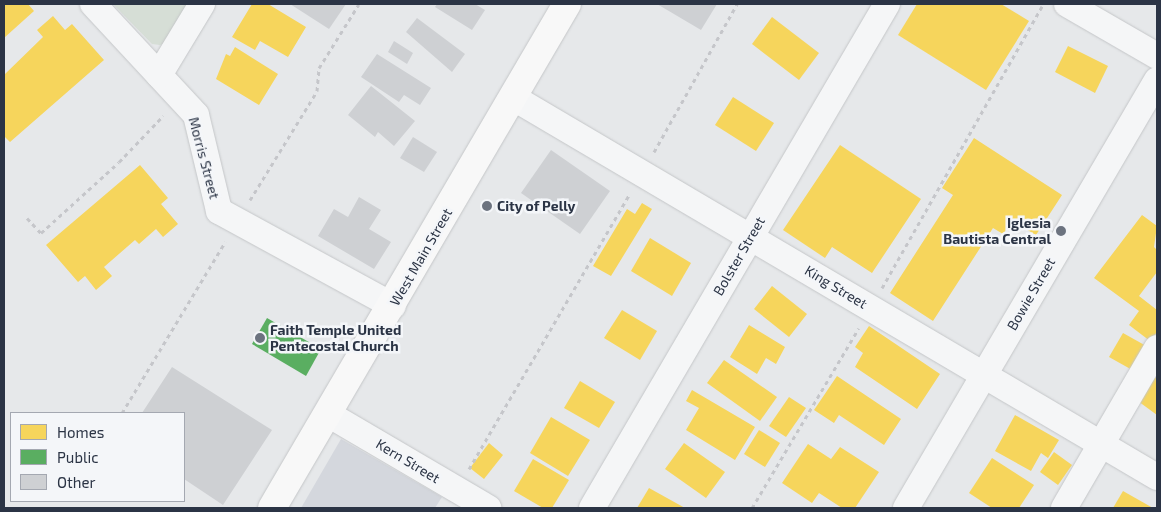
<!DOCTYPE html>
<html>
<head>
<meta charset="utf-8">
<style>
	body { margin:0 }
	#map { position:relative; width:1161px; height:512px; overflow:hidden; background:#e6e8ea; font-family:"Exo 2",sans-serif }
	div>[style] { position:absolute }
	.built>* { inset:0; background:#d4d7dd }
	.green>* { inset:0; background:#d6ded6 }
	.homes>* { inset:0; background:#f6d55c }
	.public>* { inset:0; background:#5aae61 }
	.building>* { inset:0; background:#ced0d3 }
	.path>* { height:3px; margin-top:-1.5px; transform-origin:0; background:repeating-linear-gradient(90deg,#c5c6ca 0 4px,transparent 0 8px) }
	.roads { filter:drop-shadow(0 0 1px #c4c6c8) drop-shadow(0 0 1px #c4c6c8) }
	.minor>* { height:26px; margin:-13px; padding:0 13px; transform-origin:13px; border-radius:13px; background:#f5f6f7 }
	.major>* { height:28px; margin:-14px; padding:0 14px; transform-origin:14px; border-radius:14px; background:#f8f8f8 }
	.dots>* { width:14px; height:14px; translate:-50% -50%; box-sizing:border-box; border:2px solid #f4f6f9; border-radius:50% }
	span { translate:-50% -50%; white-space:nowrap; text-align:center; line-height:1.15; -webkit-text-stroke:5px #f4f6f9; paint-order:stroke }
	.street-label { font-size:14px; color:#2b3445 }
	.poi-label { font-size:14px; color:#2b3445; font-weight:700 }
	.left { translate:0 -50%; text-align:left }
	.right { translate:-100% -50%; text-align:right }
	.frame { position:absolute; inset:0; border:5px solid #2b3445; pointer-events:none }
	.legend { position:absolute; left:10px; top:412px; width:175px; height:90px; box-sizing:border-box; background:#f4f6f9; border:1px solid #a4a8b1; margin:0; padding:6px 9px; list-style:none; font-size:15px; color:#2b3445 }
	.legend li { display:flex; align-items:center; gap:10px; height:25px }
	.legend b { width:25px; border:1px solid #a4a8b1 }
</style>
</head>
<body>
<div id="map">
	<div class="built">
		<div style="clip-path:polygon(341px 439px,442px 497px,435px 508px,301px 508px)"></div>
	</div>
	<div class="green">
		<div style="clip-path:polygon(113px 4px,191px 4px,168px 42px,160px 45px,152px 44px)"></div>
	</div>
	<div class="homes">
		<div style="clip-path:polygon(4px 4px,28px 4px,34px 11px,4px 38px)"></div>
		<div style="clip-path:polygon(252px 4px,268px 4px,306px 27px,288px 57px,260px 41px,255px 50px,232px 37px)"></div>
		<div style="clip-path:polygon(917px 4px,1001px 4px,1029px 21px,986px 90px,898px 35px)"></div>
		<div style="clip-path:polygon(53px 16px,65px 30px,72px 24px,104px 60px,10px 142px,4px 136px,4px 75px,43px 37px,37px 30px)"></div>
		<div style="clip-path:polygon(772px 17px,819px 53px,799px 80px,752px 44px)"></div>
		<div style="clip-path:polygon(1068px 46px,1108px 66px,1095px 93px,1055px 72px)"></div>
		<div style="clip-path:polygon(235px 47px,278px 74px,259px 105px,216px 79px,226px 54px,230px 56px)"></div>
		<div style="clip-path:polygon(733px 97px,774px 123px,756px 151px,715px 125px)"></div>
		<div style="clip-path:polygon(974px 138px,1062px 195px,1036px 235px,1012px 221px,1003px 234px,993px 228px,933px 321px,890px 293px,953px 195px,942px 188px)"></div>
		<div style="clip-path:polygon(840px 145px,921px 199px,872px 273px,832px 247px,825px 258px,783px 230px)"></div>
		<div style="clip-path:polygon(140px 165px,168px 198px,161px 204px,178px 224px,163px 237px,156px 229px,139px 244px,135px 240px,104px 267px,112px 276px,96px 290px,85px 276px,78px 282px,46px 245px)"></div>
		<div style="clip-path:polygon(642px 203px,652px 209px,611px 276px,593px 266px,627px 209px,635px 214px)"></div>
		<div style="clip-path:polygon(1142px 215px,1157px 226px,1154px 247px,1157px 250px,1157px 272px,1139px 296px,1157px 310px,1157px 332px,1150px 341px,1129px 325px,1139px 311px,1094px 278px)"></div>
		<div style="clip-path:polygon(650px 238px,691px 263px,672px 296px,631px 271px)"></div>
		<div style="clip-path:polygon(772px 286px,807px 314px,789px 337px,754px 309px)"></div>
		<div style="clip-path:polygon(622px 310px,657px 331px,640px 360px,604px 338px)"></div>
		<div style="clip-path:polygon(749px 325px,785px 347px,776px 364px,766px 358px,757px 374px,730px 357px)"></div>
		<div style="clip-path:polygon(869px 326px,940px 374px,917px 409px,855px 367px,863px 353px,855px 347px)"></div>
		<div style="clip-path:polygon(1123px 333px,1148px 347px,1134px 371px,1109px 357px)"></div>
		<div style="clip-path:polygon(724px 360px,777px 397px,760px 421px,707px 383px)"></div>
		<div style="clip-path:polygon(1149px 372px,1157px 379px,1157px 415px,1131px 396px)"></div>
		<div style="clip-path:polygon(837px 376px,901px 419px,884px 445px,839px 415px,834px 423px,814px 410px)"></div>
		<div style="clip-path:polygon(580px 381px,615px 402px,599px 428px,564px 408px)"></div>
		<div style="clip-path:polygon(692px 390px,755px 427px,735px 460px,686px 430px,699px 408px,686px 401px)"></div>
		<div style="clip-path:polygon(789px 397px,806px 408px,786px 437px,769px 426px)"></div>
		<div style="clip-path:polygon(1015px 415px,1059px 440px,1048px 458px,1041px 453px,1031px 471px,995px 451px)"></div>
		<div style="clip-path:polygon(551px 417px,590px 440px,568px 476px,530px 453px)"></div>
		<div style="clip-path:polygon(759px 430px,780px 443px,765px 467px,744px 454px)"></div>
		<div style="clip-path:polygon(489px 443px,503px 455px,484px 479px,470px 468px)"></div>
		<div style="clip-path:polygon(684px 443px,725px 472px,706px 498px,665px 469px)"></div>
		<div style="clip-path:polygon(808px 444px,831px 459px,840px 447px,879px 472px,855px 508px,842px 508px,819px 493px,812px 503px,782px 483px)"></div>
		<div style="clip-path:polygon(1054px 452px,1072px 465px,1058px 485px,1040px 472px)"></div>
		<div style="clip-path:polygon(992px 458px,1034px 485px,1019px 508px,992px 508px,969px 493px)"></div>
		<div style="clip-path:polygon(533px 459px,569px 480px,552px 508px,543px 508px,514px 491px)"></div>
		<div style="clip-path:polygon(649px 488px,685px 508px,637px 508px)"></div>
		<div style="clip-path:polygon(1123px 491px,1153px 508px,1113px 508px)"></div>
	</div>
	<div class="public">
		<div style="clip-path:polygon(267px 318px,321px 349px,306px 376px,252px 344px)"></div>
	</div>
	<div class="building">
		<div style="clip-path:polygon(290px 4px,346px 4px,329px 29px)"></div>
		<div style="clip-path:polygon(437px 4px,475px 4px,485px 10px,472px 30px,435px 7px)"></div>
		<div style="clip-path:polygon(657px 4px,717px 4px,701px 30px)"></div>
		<div style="clip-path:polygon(417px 18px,465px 54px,452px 72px,406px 32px)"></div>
		<div style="clip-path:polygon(394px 41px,413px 53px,407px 64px,388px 52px)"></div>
		<div style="clip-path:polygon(377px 54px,431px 88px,420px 105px,404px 95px,399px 102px,361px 77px)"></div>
		<div style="clip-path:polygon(371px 86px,415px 121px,394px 146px,378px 132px,375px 137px,348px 115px)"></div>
		<div style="clip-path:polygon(413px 137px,437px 152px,424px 172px,400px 158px)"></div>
		<div style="clip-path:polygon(551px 150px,610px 191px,580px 234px,521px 193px)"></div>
		<div style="clip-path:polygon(359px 197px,381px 210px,369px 229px,391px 242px,374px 269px,318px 236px,334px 209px,348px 217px)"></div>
		<div style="clip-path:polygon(172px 367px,272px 430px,223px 505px,184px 479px,184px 413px,142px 413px)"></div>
	</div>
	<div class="path">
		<div style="left:654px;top:152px;width:170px;rotate:-60.7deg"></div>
		<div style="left:250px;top:200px;width:128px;rotate:-58.4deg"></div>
		<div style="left:317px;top:91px;width:23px;rotate:-85deg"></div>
		<div style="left:319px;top:68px;width:75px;rotate:-58deg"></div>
		<div style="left:27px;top:218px;width:21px;rotate:47deg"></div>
		<div style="left:41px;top:233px;width:105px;rotate:-42.3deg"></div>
		<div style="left:119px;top:162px;width:64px;rotate:-46.3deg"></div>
		<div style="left:882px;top:288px;width:324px;rotate:-60.4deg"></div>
		<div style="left:122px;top:413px;width:200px;rotate:-58.9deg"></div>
		<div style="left:469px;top:469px;width:319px;rotate:-59.7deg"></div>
		<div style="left:752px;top:508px;width:209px;rotate:-59.3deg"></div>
	</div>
	<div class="roads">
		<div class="minor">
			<div style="left:93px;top:4px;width:151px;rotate:47.1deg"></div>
			<div style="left:196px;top:115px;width:99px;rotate:76.5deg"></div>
			<div style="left:219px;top:211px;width:198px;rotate:28.6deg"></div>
			<div style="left:1067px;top:4px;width:104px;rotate:30deg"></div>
			<div style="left:159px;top:75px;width:83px;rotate:-58.8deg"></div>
			<div style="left:514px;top:98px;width:746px;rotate:30.52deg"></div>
			<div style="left:328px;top:414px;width:186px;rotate:30.4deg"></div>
			<div style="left:592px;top:508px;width:584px;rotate:-59.66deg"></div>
			<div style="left:906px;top:508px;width:496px;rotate:-59.6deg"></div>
			<div style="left:1064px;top:508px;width:185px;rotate:-59.8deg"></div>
		</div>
		<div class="major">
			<div style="left:272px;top:508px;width:584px;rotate:-59.66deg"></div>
		</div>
	</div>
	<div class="dots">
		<div style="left:487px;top:206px;background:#6c737f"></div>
		<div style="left:1061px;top:231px;background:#6c737f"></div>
		<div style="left:260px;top:338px;background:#6c737f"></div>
	</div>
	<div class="street-label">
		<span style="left:204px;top:158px;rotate:75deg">Morris Street</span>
		<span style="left:739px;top:256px;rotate:-60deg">Bolster Street</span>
		<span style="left:421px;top:257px;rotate:-60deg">West Main Street</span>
		<span style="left:836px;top:287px;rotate:31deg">King Street</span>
		<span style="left:1031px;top:294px;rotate:-60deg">Bowie Street</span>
		<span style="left:408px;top:461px;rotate:31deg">Kern Street</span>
	</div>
	<div class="poi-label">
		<span class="left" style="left:497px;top:206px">City of Pelly</span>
		<span class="right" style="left:1051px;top:231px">Iglesia<br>Bautista Central</span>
		<span class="left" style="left:270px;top:338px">Faith Temple United<br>Pentecostal Church</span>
	</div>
	<div class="frame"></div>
	<ul class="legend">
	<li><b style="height:14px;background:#f6d55c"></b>Homes</li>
	<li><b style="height:14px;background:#5aae61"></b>Public</li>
	<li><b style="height:14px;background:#ced0d3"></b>Other</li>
	</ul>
</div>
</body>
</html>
